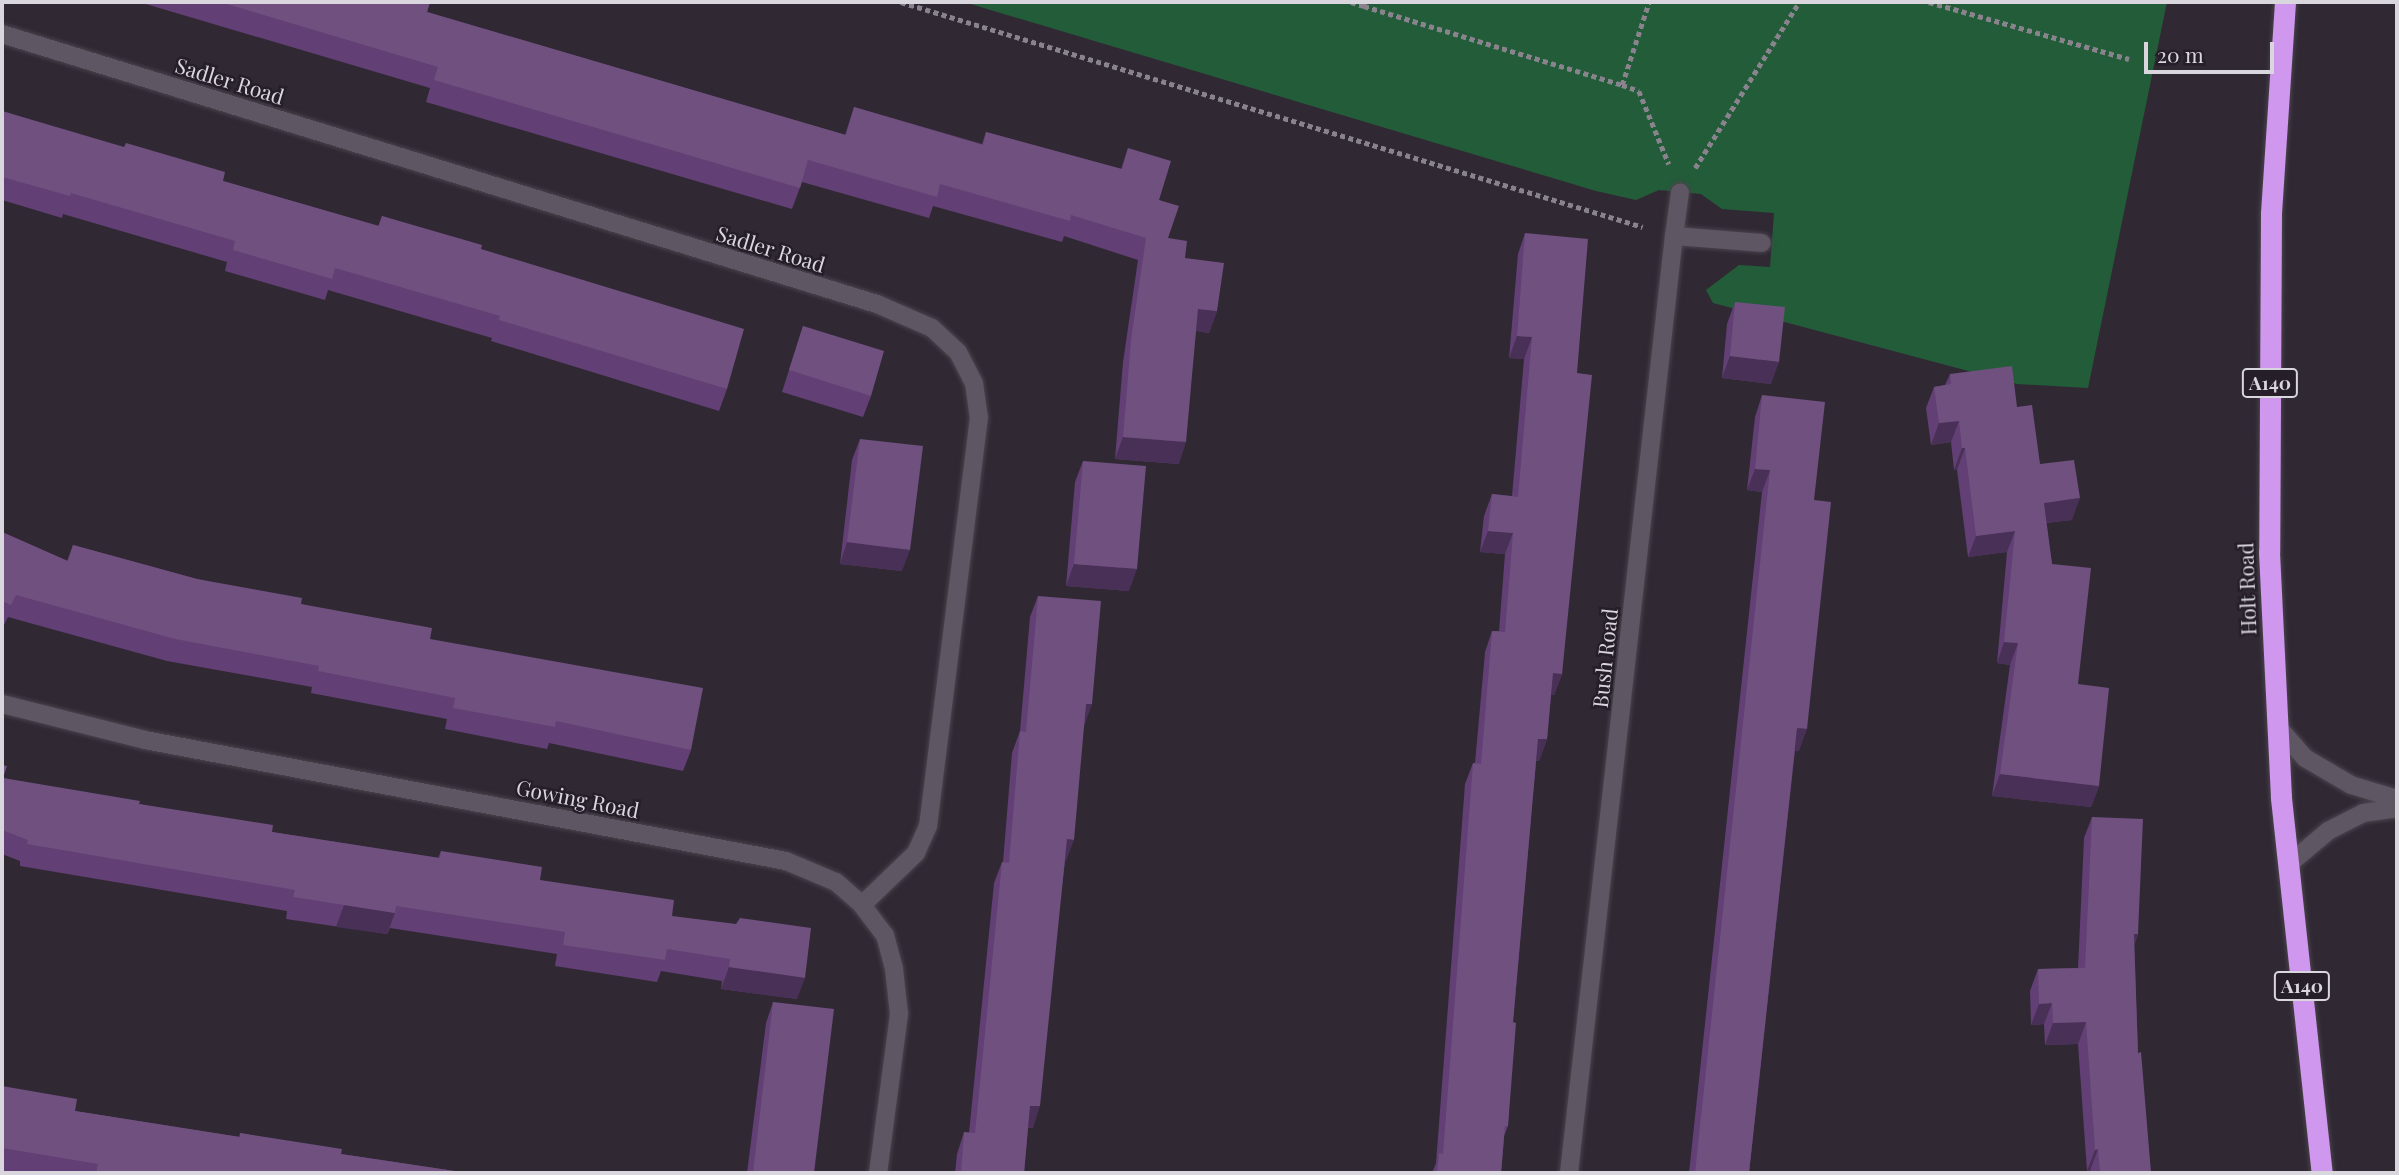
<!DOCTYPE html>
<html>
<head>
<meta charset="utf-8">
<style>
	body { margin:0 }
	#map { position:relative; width:2399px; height:1175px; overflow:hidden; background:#302934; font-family:"Playfair Display",serif }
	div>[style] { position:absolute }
	.green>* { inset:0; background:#235c39 }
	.path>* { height:4.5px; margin-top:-2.25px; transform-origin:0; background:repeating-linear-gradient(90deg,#88838c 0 5px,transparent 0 8.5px) }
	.roads { filter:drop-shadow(0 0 2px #4a444d) drop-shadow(0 0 2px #4a444d) }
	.lane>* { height:18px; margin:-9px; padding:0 9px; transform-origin:9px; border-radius:9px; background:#5e5663 }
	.street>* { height:18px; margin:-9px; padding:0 9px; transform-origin:9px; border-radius:9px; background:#5e5663 }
	.highway>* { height:21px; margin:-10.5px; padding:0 10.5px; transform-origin:10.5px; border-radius:10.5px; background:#cf97ed }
	.wall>* { inset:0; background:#623f74 }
	.shaded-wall>* { inset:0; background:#493056 }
	.building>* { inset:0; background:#6f507f }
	span { translate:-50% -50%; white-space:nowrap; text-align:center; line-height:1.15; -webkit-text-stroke:5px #261f2a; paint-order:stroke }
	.shield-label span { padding:2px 5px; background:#261f2a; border:2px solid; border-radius:5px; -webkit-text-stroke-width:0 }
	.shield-label { font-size:19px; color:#dad6dd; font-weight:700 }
	.street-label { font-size:21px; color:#dad6dd }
	.frame { position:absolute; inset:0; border:4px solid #dad6dd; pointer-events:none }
	.scale { position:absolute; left:2144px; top:42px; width:130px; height:32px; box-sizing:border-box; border:4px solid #dad6dd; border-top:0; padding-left:9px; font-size:21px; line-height:24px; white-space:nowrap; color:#dad6dd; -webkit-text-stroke:5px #261f2a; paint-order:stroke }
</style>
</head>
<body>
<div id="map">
	<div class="green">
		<div style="clip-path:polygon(964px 2px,2167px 2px,2088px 388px,2017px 384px,1713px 303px,1706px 290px,1739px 265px,1770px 267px,1774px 213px,1722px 209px,1701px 194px,1659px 190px,1636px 200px,1596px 191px)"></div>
	</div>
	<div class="path">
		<div style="left:901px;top:2px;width:775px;rotate:16.87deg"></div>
		<div style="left:1351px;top:2px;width:14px;rotate:17deg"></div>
		<div style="left:1365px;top:2px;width:4px;rotate:104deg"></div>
		<div style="left:1364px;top:6px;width:270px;rotate:17deg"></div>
		<div style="left:1622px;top:85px;width:87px;rotate:-72deg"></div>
		<div style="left:1929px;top:2px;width:208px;rotate:15.9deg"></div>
		<div style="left:1622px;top:85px;width:18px;rotate:19deg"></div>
		<div style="left:1639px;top:91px;width:79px;rotate:67.7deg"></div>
		<div style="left:1695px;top:168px;width:196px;rotate:-57.9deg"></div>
	</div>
	<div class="roads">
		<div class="lane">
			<div style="left:1674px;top:236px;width:44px;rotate:-82.2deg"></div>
			<div style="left:2277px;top:726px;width:43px;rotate:48.8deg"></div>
			<div style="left:2305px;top:758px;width:53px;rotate:30.4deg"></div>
			<div style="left:2351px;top:785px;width:48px;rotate:16.9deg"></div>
			<div style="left:2289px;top:864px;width:51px;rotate:-40.2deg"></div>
			<div style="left:2328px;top:831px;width:39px;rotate:-27deg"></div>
			<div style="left:2363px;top:813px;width:34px;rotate:-8deg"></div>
		</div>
		<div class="street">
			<div style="left:2px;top:34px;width:916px;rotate:17.15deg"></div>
			<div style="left:877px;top:304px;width:60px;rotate:23.6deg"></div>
			<div style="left:932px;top:328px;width:35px;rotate:43deg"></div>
			<div style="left:958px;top:352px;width:35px;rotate:63deg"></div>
			<div style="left:974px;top:383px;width:34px;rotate:82deg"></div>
			<div style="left:979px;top:417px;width:412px;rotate:97.1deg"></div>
			<div style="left:928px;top:826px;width:30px;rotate:114deg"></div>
			<div style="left:916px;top:853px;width:75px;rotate:136.1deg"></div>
			<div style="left:2px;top:704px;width:147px;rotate:14.1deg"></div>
			<div style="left:145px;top:740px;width:652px;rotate:10.69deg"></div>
			<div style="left:786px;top:861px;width:54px;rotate:22.8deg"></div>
			<div style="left:836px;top:882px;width:35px;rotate:41deg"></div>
			<div style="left:862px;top:905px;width:38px;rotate:53deg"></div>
			<div style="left:885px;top:935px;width:35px;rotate:75deg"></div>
			<div style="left:894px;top:969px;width:45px;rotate:83.7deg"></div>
			<div style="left:899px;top:1014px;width:160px;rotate:97.5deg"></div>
			<div style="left:1569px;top:1173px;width:943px;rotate:-83.61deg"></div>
			<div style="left:1674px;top:236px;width:88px;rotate:4.5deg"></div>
		</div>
		<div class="highway">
			<div style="left:2285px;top:2px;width:212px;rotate:93.8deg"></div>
			<div style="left:2271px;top:214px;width:338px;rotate:90.3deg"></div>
			<div style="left:2269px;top:552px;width:246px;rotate:87.2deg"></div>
			<div style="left:2281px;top:798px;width:377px;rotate:83.8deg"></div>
		</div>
	</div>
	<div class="wall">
		<div style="clip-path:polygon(139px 2px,430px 2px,427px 12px,845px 135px,854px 107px,982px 144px,986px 132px,1121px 169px,1128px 148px,1159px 200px,1168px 238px,1185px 258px,1217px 311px,1209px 333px,1196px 331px,1179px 464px,1115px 459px,1123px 362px,1138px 260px,1064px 236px,1062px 242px,933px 206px,929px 218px,802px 182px,792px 209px,426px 102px,430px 88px)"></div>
		<div style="clip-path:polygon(2px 111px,223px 181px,378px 226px,382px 216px,481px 249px,727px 389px,719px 411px,491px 341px,492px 338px,328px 290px,325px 300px,225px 271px,227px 262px,63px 214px,62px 218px,2px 200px)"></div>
		<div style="clip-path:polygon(1525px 233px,1577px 373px,1562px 674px,1554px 695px,1551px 695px,1547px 739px,1539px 761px,1536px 761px,1513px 1022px,1508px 1126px,1504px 1136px,1501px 1173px,1432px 1173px,1436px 1163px,1465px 784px,1473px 763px,1475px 763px,1485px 652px,1492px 631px,1499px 631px,1505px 554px,1480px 552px,1484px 516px,1492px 494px,1512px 496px,1524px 359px,1509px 358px,1518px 254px)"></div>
		<div style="clip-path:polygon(1735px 302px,1771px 384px,1722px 378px,1727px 324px)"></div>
		<div style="clip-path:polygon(803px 326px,871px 396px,863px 417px,782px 392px)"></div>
		<div style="clip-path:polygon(1950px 374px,2017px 407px,2040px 464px,2072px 520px,2046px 523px,2052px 564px,2078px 684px,2099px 786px,2091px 807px,1992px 796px,2010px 665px,1997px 663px,2007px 552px,1968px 557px,1957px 470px,1954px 470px,1951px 442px,1931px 445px,1926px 408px,1934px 387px,1945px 385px)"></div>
		<div style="clip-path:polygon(1762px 395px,1814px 500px,1799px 751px,1795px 750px,1749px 1173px,1689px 1173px,1762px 492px,1747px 490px,1755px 417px)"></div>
		<div style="clip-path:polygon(860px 439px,902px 571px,840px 564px,852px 460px)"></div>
		<div style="clip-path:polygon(1083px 461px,1129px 591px,1066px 586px,1075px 482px)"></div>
		<div style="clip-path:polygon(2px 532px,67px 561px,73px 545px,197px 579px,301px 604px,430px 639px,691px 750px,683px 771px,549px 743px,547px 749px,445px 729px,447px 719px,311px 693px,312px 687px,167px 661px,8px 617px,3px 627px,2px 626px)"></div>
		<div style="clip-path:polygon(1038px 596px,1092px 704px,1084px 725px,1066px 861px,1065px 861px,1033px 1128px,1028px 1128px,1024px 1173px,955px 1173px,957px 1154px,964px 1132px,969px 1133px,994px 883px,1002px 862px,1003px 862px,1012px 753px,1020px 731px,1030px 617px)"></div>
		<div style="clip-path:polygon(2px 765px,3px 778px,139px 804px,272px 832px,438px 858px,441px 851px,540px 880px,672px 916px,797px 999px,721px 989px,722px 981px,661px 971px,657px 982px,555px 966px,557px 954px,390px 928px,387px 934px,286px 919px,287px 911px,20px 866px,20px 861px,2px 854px)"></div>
		<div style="clip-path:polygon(2092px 817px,2138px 934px,2134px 946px,2138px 1053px,2151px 1173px,2091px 1173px,2090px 1171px,2087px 1171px,2078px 1044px,2045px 1045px,2044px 1024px,2031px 1025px,2030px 991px,2038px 969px,2078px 968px,2084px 838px)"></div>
		<div style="clip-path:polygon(773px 1002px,814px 1173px,747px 1173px,766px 1023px)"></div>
		<div style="clip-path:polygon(2px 1086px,75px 1111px,239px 1137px,240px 1133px,341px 1154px,468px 1173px,16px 1173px,2px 1171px)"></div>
	</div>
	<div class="shaded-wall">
		<div style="clip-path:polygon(1198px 309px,1217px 311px,1209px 333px,1190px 330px)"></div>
		<div style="clip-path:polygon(1517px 336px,1532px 337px,1524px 359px,1509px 358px)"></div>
		<div style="clip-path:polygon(1730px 356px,1779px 362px,1771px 384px,1722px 378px)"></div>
		<div style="clip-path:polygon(1959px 421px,1951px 442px,1931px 445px,1939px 423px)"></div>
		<div style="clip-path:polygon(1123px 437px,1186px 442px,1179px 464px,1115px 459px)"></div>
		<div style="clip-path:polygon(1962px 448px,1965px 448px,1957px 470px,1954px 470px)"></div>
		<div style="clip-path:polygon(1755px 469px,1770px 470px,1762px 492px,1747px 490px)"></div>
		<div style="clip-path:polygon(2080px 498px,2072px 520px,2036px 524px,2044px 503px)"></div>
		<div style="clip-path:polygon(1488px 531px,1513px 533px,1505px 554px,1480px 552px)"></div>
		<div style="clip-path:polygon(2015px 531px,2007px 552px,1968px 557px,1976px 536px)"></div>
		<div style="clip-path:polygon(847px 542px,910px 550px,902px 571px,840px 564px)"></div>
		<div style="clip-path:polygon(1074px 564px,1137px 569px,1129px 591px,1066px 586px)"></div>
		<div style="clip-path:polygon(2004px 642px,2018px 643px,2010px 665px,1997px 663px)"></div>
		<div style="clip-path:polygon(1553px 673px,1562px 674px,1554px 695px,1545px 695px)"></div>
		<div style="clip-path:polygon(1086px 704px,1092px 704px,1084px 726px)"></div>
		<div style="clip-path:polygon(1797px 728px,1807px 729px,1799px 751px,1789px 750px)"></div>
		<div style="clip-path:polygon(1538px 739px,1547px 739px,1539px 761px,1530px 760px)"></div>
		<div style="clip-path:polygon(2000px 774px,2099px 786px,2091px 807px,1992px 796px)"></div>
		<div style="clip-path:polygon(1067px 839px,1074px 840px,1066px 861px,1059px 861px)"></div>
		<div style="clip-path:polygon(344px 905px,395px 913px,387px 934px,336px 927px)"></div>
		<div style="clip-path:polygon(2134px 934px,2138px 934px,2130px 956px)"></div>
		<div style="clip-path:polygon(729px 967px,805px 978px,797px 999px,721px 989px)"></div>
		<div style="clip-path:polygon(2052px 1003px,2044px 1024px,2031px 1025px,2039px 1004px)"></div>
		<div style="clip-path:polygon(2086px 1022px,2078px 1044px,2045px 1045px,2053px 1023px)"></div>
		<div style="clip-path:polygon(1030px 1106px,1040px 1106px,1033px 1128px,1022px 1127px)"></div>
		<div style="clip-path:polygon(2098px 1149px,2090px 1171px,2087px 1171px,2095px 1150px)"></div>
	</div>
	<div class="building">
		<div style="clip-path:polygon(220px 2px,430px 2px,427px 12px,846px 135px,854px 107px,983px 145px,986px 132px,1122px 169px,1128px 148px,1171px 161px,1159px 200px,1179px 206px,1168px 238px,1187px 241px,1185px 258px,1224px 263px,1217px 311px,1198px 309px,1186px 442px,1123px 437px,1131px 340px,1146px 238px,1071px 215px,1070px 221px,940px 184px,937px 197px,808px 160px,800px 188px,434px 80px,438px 67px)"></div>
		<div style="clip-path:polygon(2px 111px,124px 147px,126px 143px,225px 172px,223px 181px,379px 226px,382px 216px,482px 245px,481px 249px,744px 329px,727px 389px,499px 320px,500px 316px,335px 268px,332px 279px,233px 250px,235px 241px,71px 193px,70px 196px,2px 177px)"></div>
		<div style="clip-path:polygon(1525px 233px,1588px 239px,1577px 373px,1592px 375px,1562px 674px,1553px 673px,1547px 739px,1538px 739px,1513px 1022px,1516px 1023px,1508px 1126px,1505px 1126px,1501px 1173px,1437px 1173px,1439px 1153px,1443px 1154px,1473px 763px,1481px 764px,1492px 631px,1505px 632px,1513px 533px,1488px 531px,1492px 494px,1518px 497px,1532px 337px,1517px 336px)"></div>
		<div style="clip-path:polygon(1735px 302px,1785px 307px,1779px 362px,1730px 356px)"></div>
		<div style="clip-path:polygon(803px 326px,884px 351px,871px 396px,789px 370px)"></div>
		<div style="clip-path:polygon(2012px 366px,2017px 407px,2032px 405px,2040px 464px,2074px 460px,2080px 498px,2044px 503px,2052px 564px,2091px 568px,2078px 684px,2109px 688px,2099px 786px,2000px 774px,2018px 643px,2004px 642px,2015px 531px,1976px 536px,1965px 448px,1962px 448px,1959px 421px,1939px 423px,1934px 387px,1951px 384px,1950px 374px)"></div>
		<div style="clip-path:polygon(1762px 395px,1825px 402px,1814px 500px,1831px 502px,1807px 729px,1797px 728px,1749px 1173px,1695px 1173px,1770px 470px,1755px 469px)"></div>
		<div style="clip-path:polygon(860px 439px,923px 446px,910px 550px,847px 542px)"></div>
		<div style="clip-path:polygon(1083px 461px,1146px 466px,1137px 569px,1074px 564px)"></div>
		<div style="clip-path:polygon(2px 532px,68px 561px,73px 545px,197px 579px,302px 598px,301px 604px,432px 628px,430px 639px,703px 688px,691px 750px,556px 721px,555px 727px,453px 708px,455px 698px,318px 671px,319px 666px,175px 639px,16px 595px,11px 605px,2px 601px)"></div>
		<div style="clip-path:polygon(1038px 596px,1101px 601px,1092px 704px,1086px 704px,1074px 840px,1067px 839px,1040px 1106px,1030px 1106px,1024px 1173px,961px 1173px,964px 1132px,975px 1133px,1002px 862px,1009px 863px,1020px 731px,1026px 732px)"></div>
		<div style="clip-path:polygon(2px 765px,7px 766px,3px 778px,140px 801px,139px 804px,273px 825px,272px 832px,440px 858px,441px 851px,542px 867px,540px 880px,674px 900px,672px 916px,736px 924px,740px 918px,811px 928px,805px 978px,729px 967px,730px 959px,667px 949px,665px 960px,563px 945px,565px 932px,396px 906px,395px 913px,293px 897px,295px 890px,27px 844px,28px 840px,2px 830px)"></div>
		<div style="clip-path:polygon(2092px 817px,2143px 819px,2138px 934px,2134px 934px,2138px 1053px,2141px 1052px,2151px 1173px,2100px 1173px,2098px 1149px,2095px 1150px,2086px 1022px,2053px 1023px,2052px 1003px,2039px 1004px,2038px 969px,2085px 968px)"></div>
		<div style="clip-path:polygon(773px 1002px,834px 1009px,814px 1173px,753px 1173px)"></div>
		<div style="clip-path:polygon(2px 1086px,77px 1099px,75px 1111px,240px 1137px,240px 1133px,342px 1149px,341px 1154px,468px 1173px,96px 1173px,98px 1164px,2px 1148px)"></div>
	</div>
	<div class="shield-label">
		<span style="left:2270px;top:383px">A140</span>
		<span style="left:2302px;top:986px">A140</span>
	</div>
	<div class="street-label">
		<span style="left:230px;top:80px;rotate:17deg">Sadler Road</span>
		<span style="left:771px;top:248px;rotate:17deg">Sadler Road</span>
		<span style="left:2246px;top:589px;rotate:-92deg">Holt Road</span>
		<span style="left:1604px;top:658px;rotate:-84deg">Bush Road</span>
		<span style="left:578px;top:798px;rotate:11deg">Gowing Road</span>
	</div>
	<div class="frame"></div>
	<div class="scale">20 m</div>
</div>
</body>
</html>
